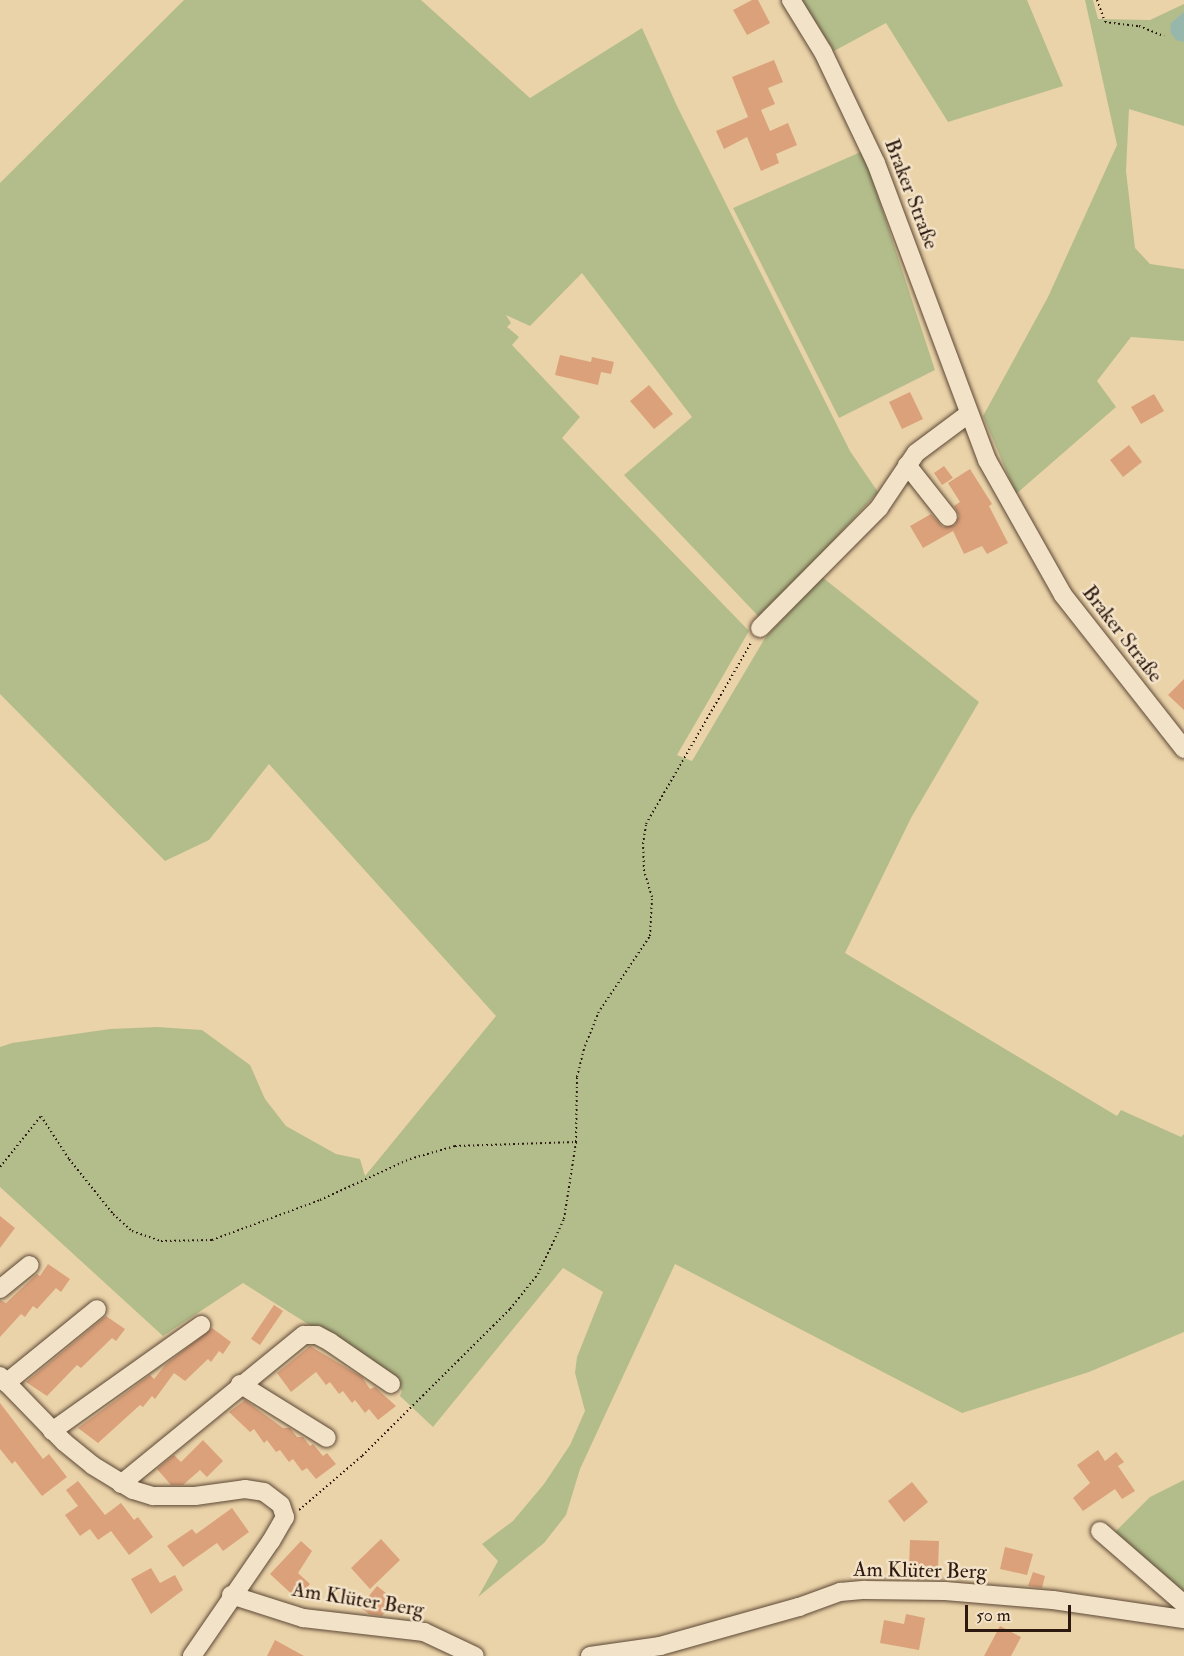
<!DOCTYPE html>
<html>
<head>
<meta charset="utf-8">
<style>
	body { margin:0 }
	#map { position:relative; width:1184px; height:1656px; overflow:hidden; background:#ebd3a9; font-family:"IM FELL Double Pica",serif }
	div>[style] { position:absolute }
	.green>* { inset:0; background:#b3bd8b }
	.water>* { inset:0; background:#98b7ac }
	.building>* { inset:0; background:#dba17b }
	.path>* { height:2px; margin-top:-1px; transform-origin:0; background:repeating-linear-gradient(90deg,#2d1910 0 1.5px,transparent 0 4.5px) }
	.roads { filter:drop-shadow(0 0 2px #5c4836) drop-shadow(0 0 2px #5c4836) }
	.minor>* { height:18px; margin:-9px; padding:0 9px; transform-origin:9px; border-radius:9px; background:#f2e2c7 }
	span { translate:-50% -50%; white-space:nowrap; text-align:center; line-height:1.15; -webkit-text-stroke:5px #f2e2c7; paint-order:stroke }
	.street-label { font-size:21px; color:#2d1910 }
	.scale { position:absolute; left:965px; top:1605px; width:106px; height:27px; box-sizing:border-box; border:3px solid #2d1910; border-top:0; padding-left:8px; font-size:18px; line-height:21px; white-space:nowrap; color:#2d1910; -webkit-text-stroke:4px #f2e2c7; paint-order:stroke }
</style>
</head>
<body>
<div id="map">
	<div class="green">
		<div style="clip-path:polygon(184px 0,421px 0,530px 98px,642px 28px,677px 106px,850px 451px,878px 492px,761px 619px,624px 475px,692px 417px,582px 273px,530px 326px,506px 315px,511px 323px,507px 327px,519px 337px,512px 345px,580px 417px,562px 438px,749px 631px,677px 755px,692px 761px,765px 638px,822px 577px,979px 702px,911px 818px,845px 953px,1117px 1116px,1121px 1110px,1181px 1137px,1184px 1134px,1184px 1332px,1089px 1372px,962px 1413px,675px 1264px,580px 1469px,566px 1515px,544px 1543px,478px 1597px,498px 1561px,482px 1544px,513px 1521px,544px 1484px,570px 1445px,585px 1411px,575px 1373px,577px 1357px,603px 1292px,563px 1268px,433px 1427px,400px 1396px,402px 1391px,392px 1377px,243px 1283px,163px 1336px,0 1187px,0 1047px,12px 1043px,110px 1029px,157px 1027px,202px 1030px,250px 1065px,265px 1099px,286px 1126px,336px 1154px,360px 1159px,365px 1176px,496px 1016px,269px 764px,209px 840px,165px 861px,0 694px,0 183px)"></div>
		<div style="clip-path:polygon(802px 0,1027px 0,1063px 86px,948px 122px,886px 23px,834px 51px)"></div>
		<div style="clip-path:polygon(1085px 0,1093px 0,1098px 19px,1150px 20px,1184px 4px,1184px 126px,1129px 109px,1126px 171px,1135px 248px,1150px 264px,1184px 269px,1184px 341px,1131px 337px,1097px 381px,1116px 407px,1016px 494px,983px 416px,1048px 297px,1117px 145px)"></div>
		<div style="clip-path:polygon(863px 151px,935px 370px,839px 418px,733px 208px)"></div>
		<div style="clip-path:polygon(1184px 1480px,1184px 1597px,1114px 1533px,1150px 1497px)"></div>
	</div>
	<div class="water">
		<div style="clip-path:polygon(1184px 12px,1184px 42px,1176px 40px,1170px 32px,1171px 23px)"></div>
	</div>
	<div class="building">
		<div style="clip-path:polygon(752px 0,758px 0,770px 23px,747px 35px,733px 10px)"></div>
		<div style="clip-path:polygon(774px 60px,783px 82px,768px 88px,775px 104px,761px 110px,770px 131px,788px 123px,797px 145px,776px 154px,779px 163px,761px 171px,747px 137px,724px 149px,716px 131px,748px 117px,732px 77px)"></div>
		<div style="clip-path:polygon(560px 355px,591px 362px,592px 357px,614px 362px,611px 374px,601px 372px,598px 385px,555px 375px)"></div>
		<div style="clip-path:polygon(649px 385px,673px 414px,654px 429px,630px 401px)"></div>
		<div style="clip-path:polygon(910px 392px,923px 419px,902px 429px,889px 402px)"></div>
		<div style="clip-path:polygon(1154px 394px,1164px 411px,1141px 424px,1131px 407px)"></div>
		<div style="clip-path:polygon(1129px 445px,1142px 462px,1123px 477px,1110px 460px)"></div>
		<div style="clip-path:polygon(944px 466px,953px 478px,942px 485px,934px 473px)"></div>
		<div style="clip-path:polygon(970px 469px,992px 504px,989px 506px,1008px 543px,987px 554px,982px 546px,964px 554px,953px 531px,923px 548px,910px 526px,931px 514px,943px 527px,955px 525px,959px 516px,954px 506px,960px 502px,948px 483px)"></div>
		<div style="clip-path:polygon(1184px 679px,1184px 710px,1168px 695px)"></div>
		<div style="clip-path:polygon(0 1216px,15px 1228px,0 1248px)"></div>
		<div style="clip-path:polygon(48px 1264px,70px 1279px,61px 1292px,56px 1288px,37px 1309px,33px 1306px,25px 1317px,21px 1314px,0 1337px,0 1300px,6px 1303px,37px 1274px,40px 1276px)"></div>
		<div style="clip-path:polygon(274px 1305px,283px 1311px,260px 1345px,251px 1339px)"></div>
		<div style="clip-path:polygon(106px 1316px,125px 1329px,116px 1341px,112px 1338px,81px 1368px,77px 1365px,47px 1396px,26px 1382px)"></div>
		<div style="clip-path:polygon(212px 1328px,231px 1342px,223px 1354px,219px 1351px,211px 1362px,208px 1359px,185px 1381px,174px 1373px,155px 1399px,152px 1396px,143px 1407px,140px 1405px,98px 1443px,78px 1428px,150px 1375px,154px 1379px,165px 1365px)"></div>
		<div style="clip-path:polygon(310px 1346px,362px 1377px,370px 1389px,375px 1387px,396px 1406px,378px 1420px,369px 1409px,365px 1413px,355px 1400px,352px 1403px,343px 1391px,339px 1394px,330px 1382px,326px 1385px,316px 1372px,291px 1392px,277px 1373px)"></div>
		<div style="clip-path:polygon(245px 1400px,283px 1428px,290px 1428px,297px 1437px,303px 1437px,310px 1446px,313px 1444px,323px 1456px,327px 1453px,336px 1464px,316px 1479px,307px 1468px,302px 1471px,293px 1459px,289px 1462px,280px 1450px,276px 1452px,267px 1440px,264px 1443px,254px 1429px,250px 1432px,229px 1412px)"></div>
		<div style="clip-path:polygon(0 1403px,43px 1459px,49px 1454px,67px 1477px,42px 1496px,15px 1461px,12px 1464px,0 1449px)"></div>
		<div style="clip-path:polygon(203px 1440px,223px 1461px,207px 1477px,200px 1470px,183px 1485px,171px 1485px,157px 1469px,174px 1455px,181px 1462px)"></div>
		<div style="clip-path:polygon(1098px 1450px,1105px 1461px,1116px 1452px,1124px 1462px,1118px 1466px,1135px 1491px,1122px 1499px,1115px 1489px,1083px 1511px,1073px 1498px,1090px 1483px,1077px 1465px)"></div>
		<div style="clip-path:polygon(78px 1481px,105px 1515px,121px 1503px,134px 1520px,138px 1517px,153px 1537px,129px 1555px,111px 1531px,98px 1540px,90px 1529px,80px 1536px,65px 1515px,78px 1506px,66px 1490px)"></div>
		<div style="clip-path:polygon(912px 1482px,928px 1502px,904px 1522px,888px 1501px)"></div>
		<div style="clip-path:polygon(232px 1508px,249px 1532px,223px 1551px,217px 1543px,183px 1567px,167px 1546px,192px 1529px,196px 1534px)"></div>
		<div style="clip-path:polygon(381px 1539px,400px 1560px,370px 1589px,351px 1568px)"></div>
		<div style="clip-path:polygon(910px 1540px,939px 1541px,938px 1569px,909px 1568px)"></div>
		<div style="clip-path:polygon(301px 1541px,312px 1551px,298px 1573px,310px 1584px,297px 1599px,270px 1574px)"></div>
		<div style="clip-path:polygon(1005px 1547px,1033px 1554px,1027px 1575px,1000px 1569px)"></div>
		<div style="clip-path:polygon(151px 1568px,160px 1583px,175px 1575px,183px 1590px,151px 1614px,131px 1579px)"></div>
		<div style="clip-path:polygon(1033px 1572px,1045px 1576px,1042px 1588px,1028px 1586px)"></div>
		<div style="clip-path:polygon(377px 1586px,395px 1600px,382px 1616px,369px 1614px,360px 1607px)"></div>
		<div style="clip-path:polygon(906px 1614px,925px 1618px,919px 1650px,880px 1643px,884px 1620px,904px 1624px)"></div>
		<div style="clip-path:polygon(1000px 1626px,1021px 1637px,1011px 1656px,984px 1656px)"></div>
		<div style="clip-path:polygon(275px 1640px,304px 1656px,267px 1656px)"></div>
	</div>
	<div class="path">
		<div style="left:1097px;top:0;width:23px;rotate:70deg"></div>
		<div style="left:1105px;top:22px;width:34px;rotate:7deg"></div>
		<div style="left:1139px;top:26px;width:27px;rotate:22deg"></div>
		<div style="left:0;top:1167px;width:65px;rotate:-51.2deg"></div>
		<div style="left:41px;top:1116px;width:51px;rotate:56.9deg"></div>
		<div style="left:69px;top:1159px;width:70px;rotate:51.3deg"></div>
		<div style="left:113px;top:1214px;width:25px;rotate:42deg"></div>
		<div style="left:132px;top:1231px;width:31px;rotate:19deg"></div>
		<div style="left:161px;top:1241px;width:51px;rotate:-1.1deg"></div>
		<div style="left:212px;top:1240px;width:115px;rotate:-20.3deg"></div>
		<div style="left:320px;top:1200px;width:99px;rotate:-24.5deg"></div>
		<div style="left:410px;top:1159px;width:47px;rotate:-16.1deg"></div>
		<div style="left:455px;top:1146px;width:121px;rotate:-1.9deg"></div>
		<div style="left:299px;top:1510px;width:83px;rotate:-40.6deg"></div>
		<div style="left:362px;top:1456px;width:209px;rotate:-44.8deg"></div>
		<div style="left:510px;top:1309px;width:45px;rotate:-51.3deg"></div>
		<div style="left:538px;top:1274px;width:61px;rotate:-64.7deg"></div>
		<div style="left:564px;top:1219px;width:78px;rotate:-81.1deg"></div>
		<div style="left:576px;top:1142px;width:65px;rotate:-89.1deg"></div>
		<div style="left:577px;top:1077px;width:32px;rotate:-76deg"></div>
		<div style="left:585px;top:1046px;width:35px;rotate:-68deg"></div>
		<div style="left:598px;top:1013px;width:93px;rotate:-56deg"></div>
		<div style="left:650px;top:936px;width:39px;rotate:-87deg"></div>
		<div style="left:652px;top:897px;width:27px;rotate:-107deg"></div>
		<div style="left:644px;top:871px;width:27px;rotate:-92deg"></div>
		<div style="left:643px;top:844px;width:20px;rotate:-81deg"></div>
		<div style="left:646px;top:824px;width:211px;rotate:-59.9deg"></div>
	</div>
	<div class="roads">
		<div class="minor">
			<div style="left:791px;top:0;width:61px;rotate:58.4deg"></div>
			<div style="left:823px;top:52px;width:123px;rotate:64.5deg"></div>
			<div style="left:876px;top:163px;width:317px;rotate:69.5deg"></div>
			<div style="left:987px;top:460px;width:155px;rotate:60.6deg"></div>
			<div style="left:1063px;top:595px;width:196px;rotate:51.8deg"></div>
			<div style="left:907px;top:465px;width:66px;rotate:51.7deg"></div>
			<div style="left:760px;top:628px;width:169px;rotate:-45.2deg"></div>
			<div style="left:879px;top:508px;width:66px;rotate:-56.1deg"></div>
			<div style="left:916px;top:453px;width:64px;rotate:-36.7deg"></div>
			<div style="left:0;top:1289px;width:38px;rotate:-39deg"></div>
			<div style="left:0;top:1376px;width:92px;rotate:45.9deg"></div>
			<div style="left:64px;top:1442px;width:36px;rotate:39deg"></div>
			<div style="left:92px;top:1465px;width:48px;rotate:31.4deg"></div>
			<div style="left:133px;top:1490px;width:21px;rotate:17deg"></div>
			<div style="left:153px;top:1496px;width:42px"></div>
			<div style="left:195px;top:1496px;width:50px;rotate:-8deg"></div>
			<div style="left:245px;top:1489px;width:19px;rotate:9deg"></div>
			<div style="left:264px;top:1492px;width:21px;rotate:37deg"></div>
			<div style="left:281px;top:1505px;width:13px;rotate:72deg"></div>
			<div style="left:285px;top:1517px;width:28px;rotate:120deg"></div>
			<div style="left:271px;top:1541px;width:140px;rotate:124.5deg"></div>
			<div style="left:6px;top:1383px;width:117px;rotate:-39.1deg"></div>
			<div style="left:240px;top:1384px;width:102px;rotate:31.8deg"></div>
			<div style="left:52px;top:1431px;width:183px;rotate:-35.4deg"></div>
			<div style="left:121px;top:1484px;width:236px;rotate:-39.2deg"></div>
			<div style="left:304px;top:1335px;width:13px"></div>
			<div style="left:317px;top:1335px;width:15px;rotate:28deg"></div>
			<div style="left:330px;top:1342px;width:74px;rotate:34.5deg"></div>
			<div style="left:1100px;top:1531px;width:111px;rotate:41deg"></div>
			<div style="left:231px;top:1595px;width:76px;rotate:17.7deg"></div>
			<div style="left:303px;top:1618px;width:122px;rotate:6.6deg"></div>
			<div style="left:424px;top:1632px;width:56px;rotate:25.2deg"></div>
			<div style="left:590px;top:1656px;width:71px;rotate:-8.1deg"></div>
			<div style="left:660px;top:1646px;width:144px;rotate:-15.7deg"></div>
			<div style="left:799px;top:1607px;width:44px;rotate:-20.1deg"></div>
			<div style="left:840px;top:1592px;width:25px;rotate:-5deg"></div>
			<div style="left:865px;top:1590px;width:80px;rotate:0.7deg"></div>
			<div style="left:945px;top:1591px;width:108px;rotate:4.8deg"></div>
			<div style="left:1053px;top:1600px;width:132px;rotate:8.3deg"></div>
		</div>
	</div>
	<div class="street-label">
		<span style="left:911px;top:194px;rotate:69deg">Braker Straße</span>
		<span style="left:1122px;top:634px;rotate:52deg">Braker Straße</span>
		<span style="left:920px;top:1571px;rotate:1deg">Am Klüter Berg</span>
		<span style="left:358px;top:1600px;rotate:9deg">Am Klüter Berg</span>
	</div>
	<div class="scale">50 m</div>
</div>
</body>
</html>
